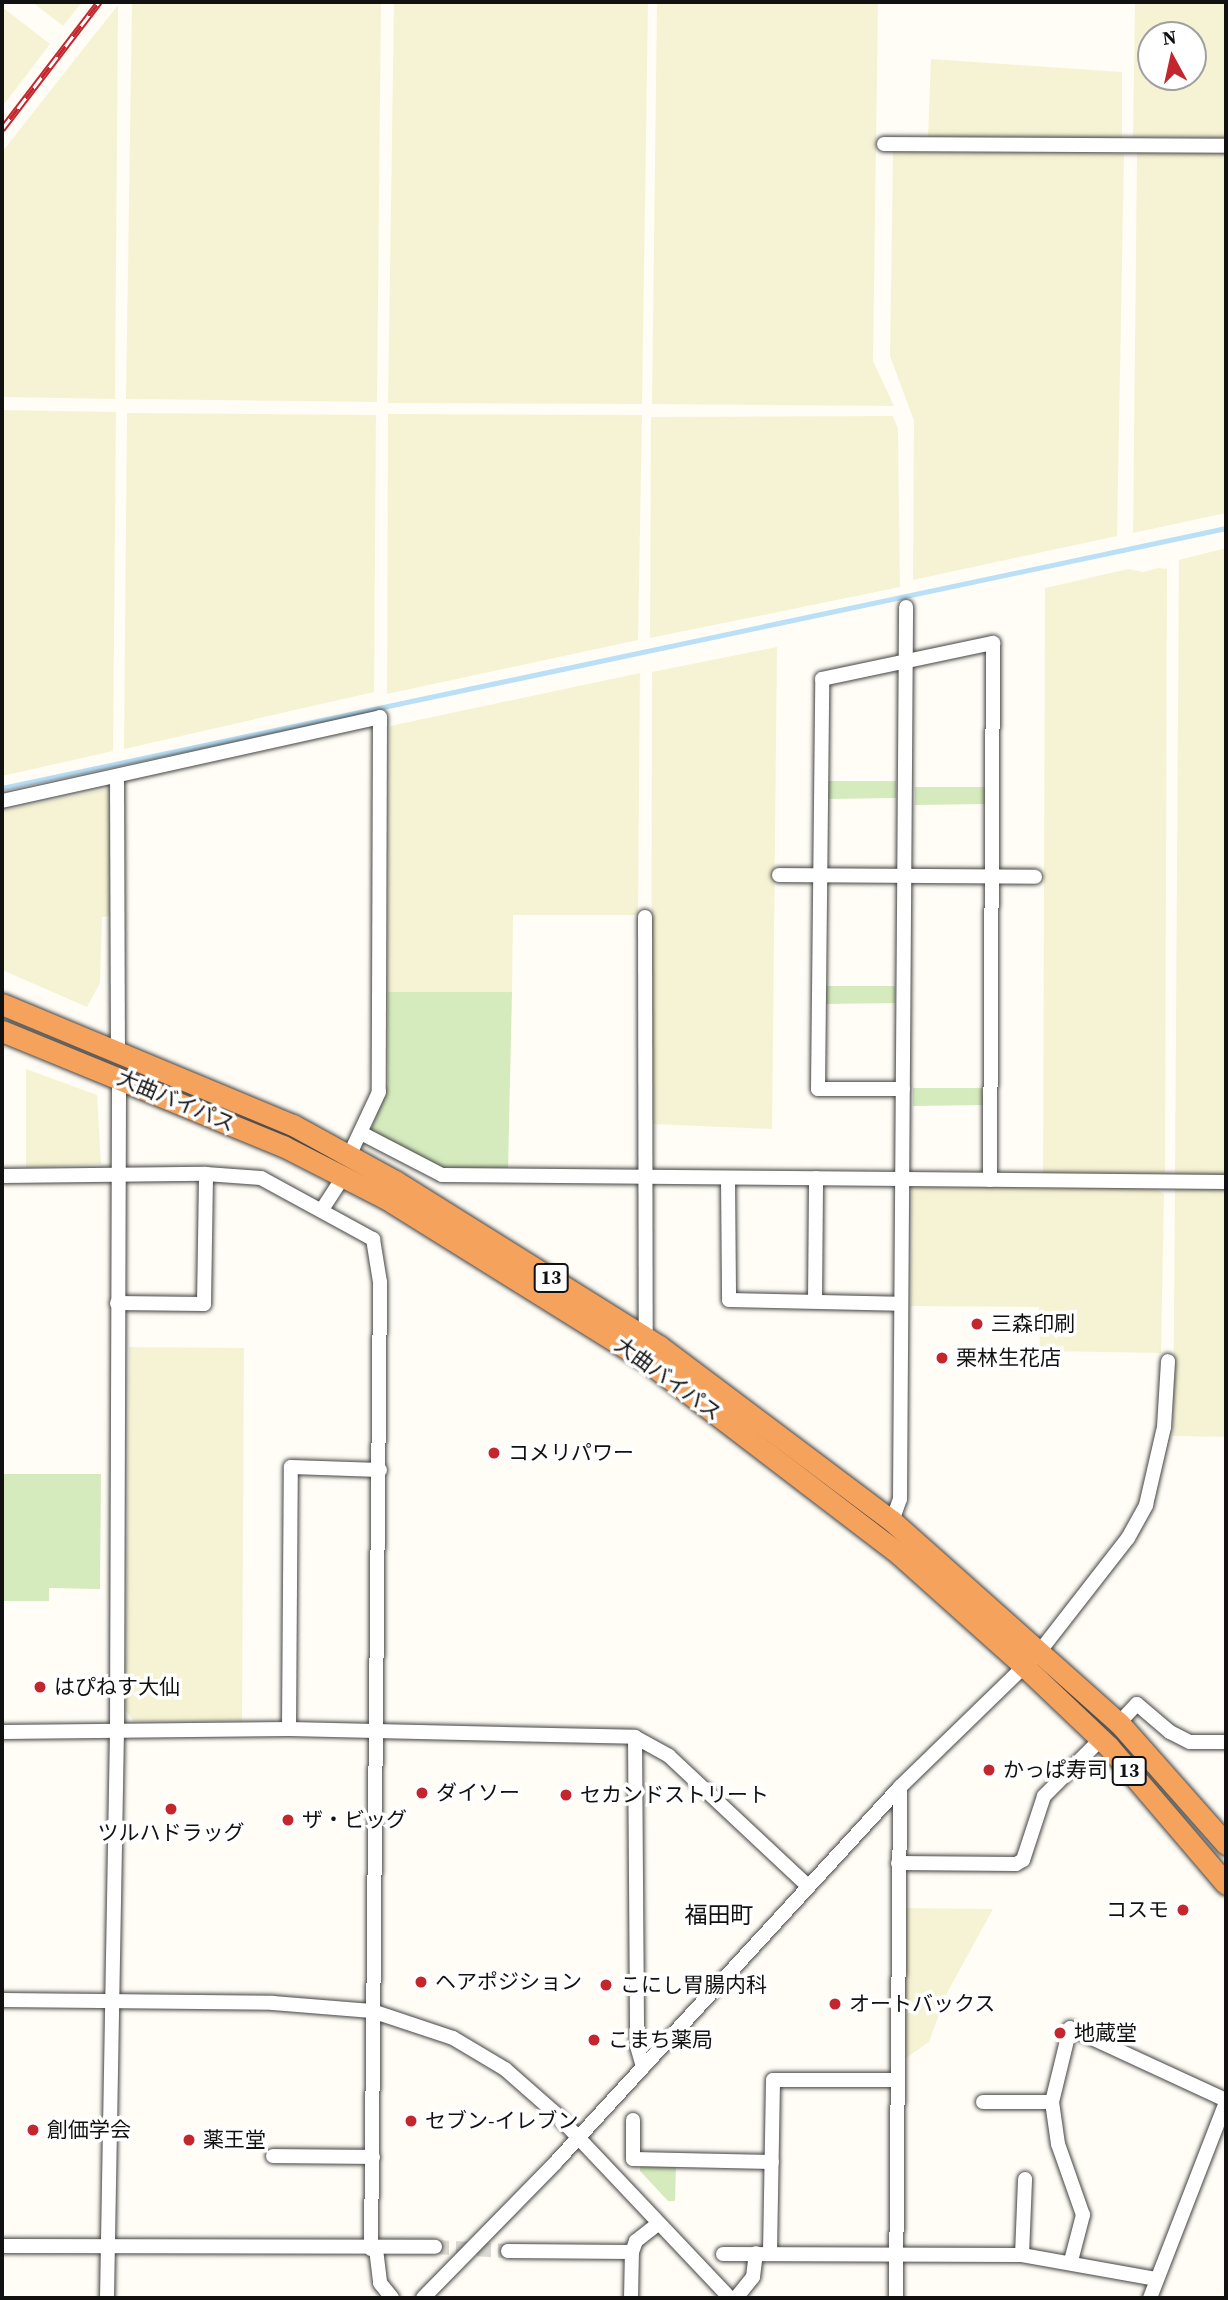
<!DOCTYPE html>
<html>
<head>
<meta charset="utf-8">
<style>
	body { margin:0 }
	#map { position:relative; width:1228px; height:2300px; overflow:hidden; background:#fffdf5; font-family:"Source Serif 4","Noto Sans JP",serif }
	div>[style] { position:absolute }
	.farmland>* { inset:0; background:#f6f3d4 }
	.green>* { inset:0; background:#d5ebbd }
	.stream>* { height:4.5px; margin:-2.25px; padding:0 2.25px; transform-origin:2.25px; border-radius:2.25px; background:#b9e0f7 }
	.minor-tunnel>* { height:14px; margin-top:-7px; transform-origin:0; background:repeating-linear-gradient(90deg,#dbdad3 0 14px,transparent 0 21px) }
	.roads { filter:drop-shadow(0 0 2px #444) drop-shadow(0 0 2px #444) }
	.minor>* { height:14px; margin:-7px; padding:0 7px; transform-origin:7px; border-radius:7px; background:#fff }
	.highway>* { height:21px; margin:-10.5px; padding:0 10.5px; transform-origin:10.5px; border-radius:10.5px; background:#f5a25d }
	.rail>* { height:7px; margin-top:-3.5px; transform-origin:0; background:repeating-linear-gradient(90deg,#fff 0 13px,#c4262e 0 26px); box-sizing:border-box; border-block:2px solid #c4262e }
	.dots>* { width:19px; height:19px; translate:-50% -50%; box-sizing:border-box; border:4px solid #fff; border-radius:50% }
	span { translate:-50% -50%; white-space:nowrap; text-align:center; line-height:1.15; -webkit-text-stroke:7px #fff; paint-order:stroke }
	.shield-label span { padding:2px 5px; background:#fff; border:2px solid; border-radius:5px; -webkit-text-stroke-width:0 }
	.shield-label { font-size:19px; color:#111; font-weight:700 }
	.street-label { font-size:21px; color:#111 }
	.poi-label { font-size:21px; color:#111 }
	.left { translate:0 -50%; text-align:left }
	.right { translate:-100% -50%; text-align:right }
	.neighbourhood-label { font-size:23px; color:#111 }
	.frame { position:absolute; inset:0; border:4px solid #111; pointer-events:none }
	.north { position:absolute; left:1137px; top:21px; width:70px; height:70px; box-sizing:border-box; background:#fff; border:2px solid #a0a0a0; border-radius:50%; rotate:352deg; font-size:19px; font-weight:700; line-height:28px; text-align:center; color:#111 }
	.north::after { content:''; display:block; margin:auto; width:24px; height:32px; background:#c4262e; clip-path:polygon(50% 0,100% 100%,50% 72%,0 100%) }
</style>
</head>
<body>
<div id="map">
	<div class="farmland">
		<div style="clip-path:polygon(32px 2px,82px 2px,63px 26px)"></div>
		<div style="clip-path:polygon(132px 2px,381px 2px,377px 402px,126px 399px)"></div>
		<div style="clip-path:polygon(394px 2px,648px 2px,642px 404px,388px 403px)"></div>
		<div style="clip-path:polygon(657px 2px,878px 2px,873px 361px,894px 406px,652px 404px)"></div>
		<div style="clip-path:polygon(evenodd,1135px 2px,1226px 2px,1226px 138px,1133px 137px,1135px 2px,1151px 35px,1193px 35px,1193px 77px,1151px 77px,1151px 35px)"></div>
		<div style="clip-path:polygon(118px 5px,115px 399px,2px 397px,2px 152px)"></div>
		<div style="clip-path:polygon(2px 7px,50px 44px,2px 107px)"></div>
		<div style="clip-path:polygon(931px 59px,1122px 72px,1122px 138px,928px 138px)"></div>
		<div style="clip-path:polygon(893px 152px,1124px 154px,1117px 536px,913px 580px,914px 421px,890px 356px)"></div>
		<div style="clip-path:polygon(1137px 152px,1226px 153px,1226px 513px,1133px 533px)"></div>
		<div style="clip-path:polygon(2px 410px,116px 412px,113px 751px,2px 776px)"></div>
		<div style="clip-path:polygon(127px 413px,376px 415px,374px 692px,124px 749px)"></div>
		<div style="clip-path:polygon(388px 414px,642px 415px,638px 640px,387px 694px)"></div>
		<div style="clip-path:polygon(893px 416px,898px 429px,900px 587px,650px 638px,651px 417px)"></div>
		<div style="clip-path:polygon(1226px 548px,1226px 1176px,1175px 1175px,1179px 560px)"></div>
		<div style="clip-path:polygon(1159px 568px,1167px 569px,1165px 1173px,1043px 1174px,1045px 588px,1128px 569px,1143px 572px)"></div>
		<div style="clip-path:polygon(777px 647px,772px 1129px,651px 1124px,652px 672px)"></div>
		<div style="clip-path:polygon(640px 673px,638px 915px,513px 915px,512px 992px,388px 992px,390px 726px)"></div>
		<div style="clip-path:polygon(112px 788px,111px 916px,102px 917px,100px 983px,87px 1007px,2px 970px,2px 811px)"></div>
		<div style="clip-path:polygon(26px 1069px,97px 1095px,101px 1164px,26px 1168px)"></div>
		<div style="clip-path:polygon(912px 1185px,1154px 1187px,1164px 1194px,1161px 1353px,1040px 1351px,1039px 1307px,911px 1306px)"></div>
		<div style="clip-path:polygon(1175px 1189px,1226px 1189px,1226px 1437px,1173px 1436px)"></div>
		<div style="clip-path:polygon(129px 1347px,244px 1348px,242px 1721px,134px 1721px,126px 1711px)"></div>
		<div style="clip-path:polygon(905px 1908px,993px 1909px,947px 1993px,929px 2042px,903px 2060px)"></div>
	</div>
	<div class="green">
		<div style="clip-path:polygon(827px 781px,896px 781px,896px 798px,827px 799px)"></div>
		<div style="clip-path:polygon(915px 787px,985px 787px,985px 804px,915px 805px)"></div>
		<div style="clip-path:polygon(825px 986px,895px 986px,895px 1003px,825px 1004px)"></div>
		<div style="clip-path:polygon(388px 992px,512px 992px,508px 1170px,444px 1170px,370px 1132px,388px 1085px)"></div>
		<div style="clip-path:polygon(913px 1088px,982px 1088px,983px 1105px,913px 1106px)"></div>
		<div style="clip-path:polygon(2px 1474px,101px 1474px,100px 1589px,49px 1588px,49px 1601px,2px 1601px)"></div>
		<div style="clip-path:polygon(640px 2165px,676px 2166px,675px 2201px,668px 2201px,640px 2171px)"></div>
	</div>
	<div class="stream">
		<div style="left:2px;top:788px;width:1251px;rotate:-11.99deg"></div>
	</div>
	<div class="minor-tunnel">
		<div style="left:435px;top:2247px;width:73px;rotate:3.1deg"></div>
	</div>
	<div class="roads">
		<div class="minor">
			<div style="left:884px;top:144px;width:342px;rotate:0.3deg"></div>
			<div style="left:117px;top:776px;width:274px;rotate:89.8deg"></div>
			<div style="left:2px;top:801px;width:387px;rotate:-12.5deg"></div>
			<div style="left:380px;top:717px;width:375px;rotate:90.2deg"></div>
			<div style="left:379px;top:1092px;width:71px;rotate:115.1deg"></div>
			<div style="left:779px;top:875px;width:256px;rotate:0.4deg"></div>
			<div style="left:645px;top:917px;width:422px;rotate:89.9deg"></div>
			<div style="left:903px;top:1089px;width:85px;rotate:180deg"></div>
			<div style="left:818px;top:1089px;width:410px;rotate:-89.4deg"></div>
			<div style="left:822px;top:679px;width:175px;rotate:-11.9deg"></div>
			<div style="left:993px;top:643px;width:537px;rotate:90.32deg"></div>
			<div style="left:361px;top:1133px;width:91px;rotate:27.4deg"></div>
			<div style="left:442px;top:1175px;width:784px;rotate:0.51deg"></div>
			<div style="left:2px;top:1176px;width:204px;rotate:-0.6deg"></div>
			<div style="left:206px;top:1174px;width:55px;rotate:4.2deg"></div>
			<div style="left:261px;top:1178px;width:128px;rotate:28.6deg"></div>
			<div style="left:373px;top:1239px;width:44px;rotate:80.8deg"></div>
			<div style="left:380px;top:1282px;width:967px;rotate:90.53deg"></div>
			<div style="left:728px;top:1178px;width:122px;rotate:89.5deg"></div>
			<div style="left:729px;top:1300px;width:170px;rotate:1.3deg"></div>
			<div style="left:323px;top:1208px;width:37px;rotate:-57deg"></div>
			<div style="left:815px;top:1301px;width:123px;rotate:-89.5deg"></div>
			<div style="left:117px;top:1303px;width:87px;rotate:0.7deg"></div>
			<div style="left:204px;top:1304px;width:130px;rotate:-89.1deg"></div>
			<div style="left:892px;top:1521px;width:23px;rotate:-70deg"></div>
			<div style="left:900px;top:1499px;width:892px;rotate:-89.61deg"></div>
			<div style="left:1119px;top:1723px;width:26px;rotate:-47deg"></div>
			<div style="left:1137px;top:1704px;width:43px;rotate:40.3deg"></div>
			<div style="left:1170px;top:1732px;width:22px;rotate:27deg"></div>
			<div style="left:1190px;top:1742px;width:36px"></div>
			<div style="left:289px;top:1729px;width:262px;rotate:-89.6deg"></div>
			<div style="left:291px;top:1467px;width:89px;rotate:1.9deg"></div>
			<div style="left:2px;top:1732px;width:287px;rotate:-0.6deg"></div>
			<div style="left:289px;top:1729px;width:346px;rotate:1.3deg"></div>
			<div style="left:635px;top:1737px;width:39px;rotate:29deg"></div>
			<div style="left:669px;top:1756px;width:190px;rotate:43.1deg"></div>
			<div style="left:635px;top:1737px;width:309px;rotate:89.6deg"></div>
			<div style="left:637px;top:2046px;width:22px;rotate:74deg"></div>
			<div style="left:898px;top:1863px;width:118px;rotate:0.5deg"></div>
			<div style="left:1016px;top:1864px;width:8px;rotate:-30deg"></div>
			<div style="left:1023px;top:1860px;width:67px;rotate:-71.8deg"></div>
			<div style="left:1044px;top:1796px;width:81px;rotate:-45deg"></div>
			<div style="left:2px;top:2000px;width:271px;rotate:0.6deg"></div>
			<div style="left:273px;top:2003px;width:99px;rotate:4.6deg"></div>
			<div style="left:372px;top:2011px;width:85px;rotate:18.4deg"></div>
			<div style="left:453px;top:2038px;width:61px;rotate:30.8deg"></div>
			<div style="left:505px;top:2069px;width:67px;rotate:41.3deg"></div>
			<div style="left:555px;top:2113px;width:255px;rotate:46.6deg"></div>
			<div style="left:983px;top:2102px;width:69px"></div>
			<div style="left:633px;top:2120px;width:39px;rotate:90deg"></div>
			<div style="left:633px;top:2159px;width:139px;rotate:1.2deg"></div>
			<div style="left:273px;top:2156px;width:100px;rotate:0.6deg"></div>
			<div style="left:2px;top:2246px;width:433px;rotate:0.1deg"></div>
			<div style="left:376px;top:2249px;width:34px;rotate:83deg"></div>
			<div style="left:380px;top:2283px;width:19px;rotate:51deg"></div>
			<div style="left:508px;top:2251px;width:124px;rotate:0.5deg"></div>
			<div style="left:632px;top:2252px;width:12px;rotate:-70deg"></div>
			<div style="left:636px;top:2241px;width:28px;rotate:-38deg"></div>
			<div style="left:770px;top:2253px;width:173px;rotate:-89deg"></div>
			<div style="left:773px;top:2080px;width:124px"></div>
			<div style="left:723px;top:2254px;width:299px;rotate:0.2deg"></div>
			<div style="left:1022px;top:2255px;width:137px;rotate:10.1deg"></div>
			<div style="left:1022px;top:2255px;width:76px;rotate:-87.7deg"></div>
			<div style="left:1071px;top:2261px;width:48px;rotate:-75.4deg"></div>
			<div style="left:1083px;top:2215px;width:75px;rotate:-109.4deg"></div>
			<div style="left:1058px;top:2144px;width:42px;rotate:-98.1deg"></div>
			<div style="left:1052px;top:2102px;width:76px;rotate:-76.3deg"></div>
			<div style="left:1070px;top:2028px;width:172px;rotate:24.8deg"></div>
			<div style="left:107px;top:2298px;width:568px;rotate:-88.99deg"></div>
			<div style="left:117px;top:1730px;width:654px;rotate:-89.82deg"></div>
			<div style="left:423px;top:2298px;width:190px;rotate:-45.6deg"></div>
			<div style="left:556px;top:2162px;width:509px;rotate:-47.47deg"></div>
			<div style="left:900px;top:1787px;width:195px;rotate:-44.2deg"></div>
			<div style="left:1040px;top:1651px;width:143px;rotate:-52.1deg"></div>
			<div style="left:1128px;top:1538px;width:38px;rotate:-61deg"></div>
			<div style="left:1146px;top:1505px;width:80px;rotate:-77deg"></div>
			<div style="left:1164px;top:1427px;width:66px;rotate:-86.5deg"></div>
			<div style="left:631px;top:2298px;width:46px;rotate:-88.8deg"></div>
			<div style="left:736px;top:2298px;width:27px;rotate:-51deg"></div>
			<div style="left:753px;top:2277px;width:24px;rotate:-83deg"></div>
			<div style="left:896px;top:2298px;width:511px;rotate:-89.55deg"></div>
			<div style="left:1150px;top:2298px;width:210px;rotate:-68.8deg"></div>
		</div>
		<div class="highway">
			<div style="left:2px;top:1004px;width:315px;rotate:22.6deg"></div>
			<div style="left:293px;top:1125px;width:116px;rotate:28.8deg"></div>
			<div style="left:395px;top:1181px;width:311px;rotate:32deg"></div>
			<div style="left:659px;top:1346px;width:291px;rotate:36.9deg"></div>
			<div style="left:892px;top:1521px;width:304px;rotate:41.7deg"></div>
			<div style="left:1119px;top:1723px;width:162px;rotate:48.5deg"></div>
			<div style="left:2px;top:1031px;width:304px;rotate:22.3deg"></div>
			<div style="left:283px;top:1146px;width:114px;rotate:27deg"></div>
			<div style="left:385px;top:1198px;width:310px;rotate:31.9deg"></div>
			<div style="left:648px;top:1362px;width:317px;rotate:37.4deg"></div>
			<div style="left:900px;top:1555px;width:166px;rotate:41.8deg"></div>
			<div style="left:1024px;top:1666px;width:117px;rotate:43.6deg"></div>
			<div style="left:1109px;top:1747px;width:180px;rotate:49.5deg"></div>
		</div>
	</div>
	<div class="rail">
		<div style="left:2px;top:129px;width:160px;rotate:-52.6deg"></div>
	</div>
	<div class="dots">
		<div style="left:977px;top:1324px;background:#c4262e"></div>
		<div style="left:942px;top:1358px;background:#c4262e"></div>
		<div style="left:494px;top:1453px;background:#c4262e"></div>
		<div style="left:40px;top:1687px;background:#c4262e"></div>
		<div style="left:989px;top:1770px;background:#c4262e"></div>
		<div style="left:422px;top:1793px;background:#c4262e"></div>
		<div style="left:566px;top:1795px;background:#c4262e"></div>
		<div style="left:171px;top:1809px;background:#c4262e"></div>
		<div style="left:288px;top:1820px;background:#c4262e"></div>
		<div style="left:1183px;top:1910px;background:#c4262e"></div>
		<div style="left:421px;top:1982px;background:#c4262e"></div>
		<div style="left:606px;top:1985px;background:#c4262e"></div>
		<div style="left:835px;top:2004px;background:#c4262e"></div>
		<div style="left:1060px;top:2033px;background:#c4262e"></div>
		<div style="left:594px;top:2040px;background:#c4262e"></div>
		<div style="left:411px;top:2121px;background:#c4262e"></div>
		<div style="left:33px;top:2130px;background:#c4262e"></div>
		<div style="left:189px;top:2140px;background:#c4262e"></div>
	</div>
	<div class="shield-label">
		<span style="left:551px;top:1278px">13</span>
		<span style="left:1129px;top:1771px">13</span>
	</div>
	<div class="street-label">
		<span style="left:176px;top:1101px;rotate:23deg">大曲バイパス</span>
		<span style="left:668px;top:1379px;rotate:36deg">大曲バイパス</span>
	</div>
	<div class="poi-label">
		<span class="left" style="left:991px;top:1324px">三森印刷</span>
		<span class="left" style="left:956px;top:1358px">栗林生花店</span>
		<span class="left" style="left:508px;top:1453px">コメリパワー</span>
		<span class="left" style="left:54px;top:1687px">はぴねす大仙</span>
		<span class="left" style="left:1003px;top:1770px">かっぱ寿司</span>
		<span class="left" style="left:436px;top:1793px">ダイソー</span>
		<span class="left" style="left:580px;top:1795px">セカンドストリート</span>
		<span class="left" style="left:302px;top:1820px">ザ・ビッグ</span>
		<span style="left:171px;top:1833px">ツルハドラッグ</span>
		<span class="right" style="left:1169px;top:1910px">コスモ</span>
		<span class="left" style="left:435px;top:1982px">ヘアポジション</span>
		<span class="left" style="left:620px;top:1985px">こにし胃腸内科</span>
		<span class="left" style="left:849px;top:2004px">オートバックス</span>
		<span class="left" style="left:1074px;top:2033px">地蔵堂</span>
		<span class="left" style="left:608px;top:2040px">こまち薬局</span>
		<span class="left" style="left:425px;top:2121px">セブン-イレブン</span>
		<span class="left" style="left:47px;top:2130px">創価学会</span>
		<span class="left" style="left:203px;top:2140px">薬王堂</span>
	</div>
	<div class="neighbourhood-label">
		<span style="left:719px;top:1915px">福田町</span>
	</div>
	<div class="frame"></div>
	<div class="north">N</div>
</div>
</body>
</html>
